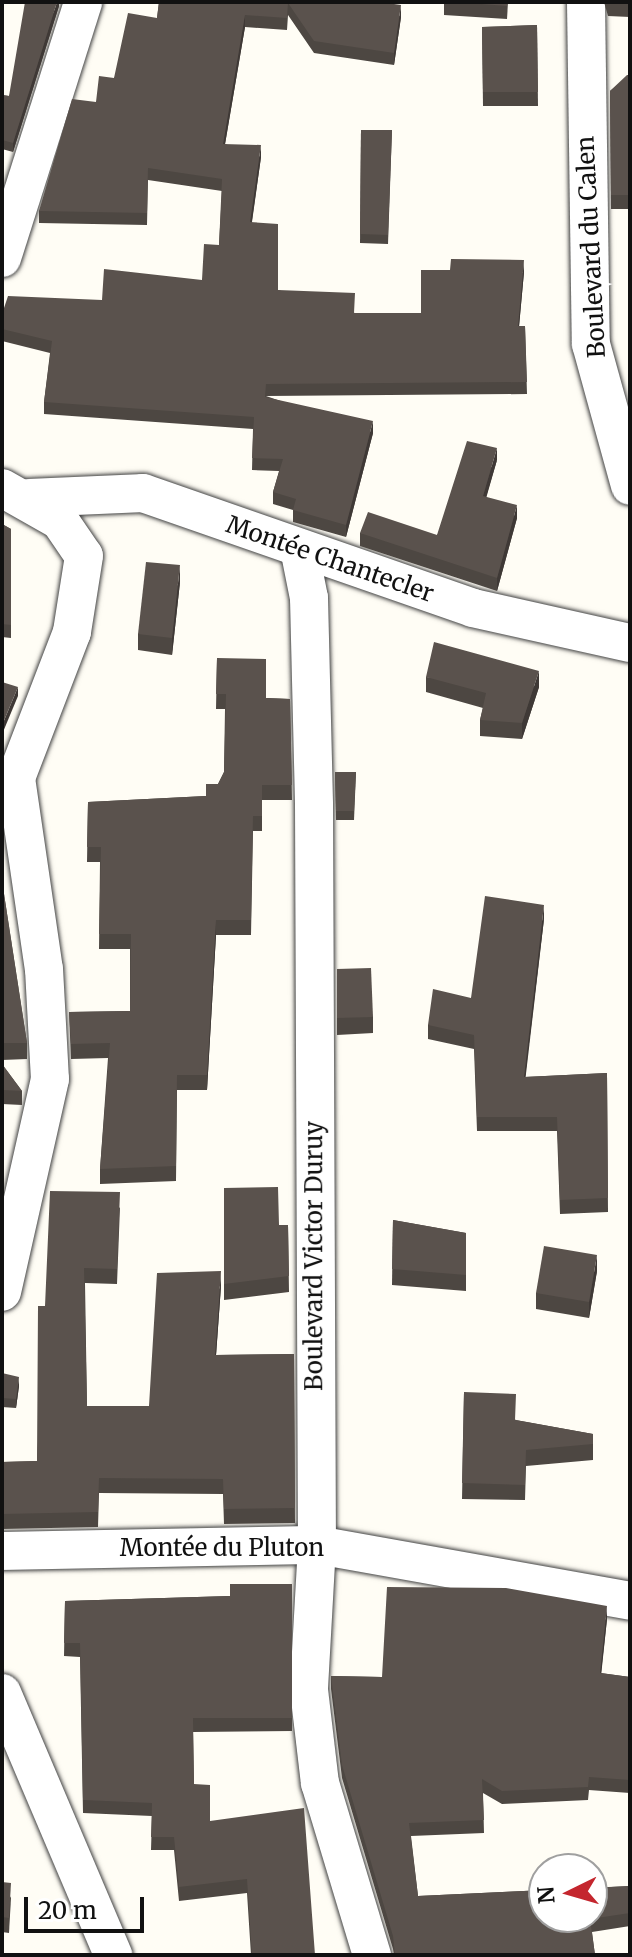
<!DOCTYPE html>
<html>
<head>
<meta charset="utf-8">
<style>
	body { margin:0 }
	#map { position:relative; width:632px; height:1957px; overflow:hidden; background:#fffdf5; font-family:Merriweather,serif }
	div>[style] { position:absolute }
	.roads { filter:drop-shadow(0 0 2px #444) drop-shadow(0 0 2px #444) }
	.minor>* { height:38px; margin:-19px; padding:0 19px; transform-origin:19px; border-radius:19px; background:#fff }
	.wall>* { inset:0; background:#4d4742 }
	.shaded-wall>* { inset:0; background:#3f3936 }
	.building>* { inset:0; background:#5a524d }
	span { translate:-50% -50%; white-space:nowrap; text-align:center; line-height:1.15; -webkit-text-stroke:8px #fff; paint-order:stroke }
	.street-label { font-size:24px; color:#111 }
	.frame { position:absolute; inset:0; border:4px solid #111; pointer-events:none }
	.north { position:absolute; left:528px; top:1853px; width:80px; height:80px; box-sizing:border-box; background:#fff; border:2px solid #a0a0a0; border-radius:50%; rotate:265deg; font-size:22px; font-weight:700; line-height:32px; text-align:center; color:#111 }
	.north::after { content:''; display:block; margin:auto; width:28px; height:36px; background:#c4262e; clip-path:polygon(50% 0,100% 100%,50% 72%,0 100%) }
	.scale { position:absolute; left:24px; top:1897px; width:120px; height:36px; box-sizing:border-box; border:4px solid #111; border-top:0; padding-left:10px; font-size:24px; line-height:28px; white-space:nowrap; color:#111; -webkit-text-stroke:6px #fff; paint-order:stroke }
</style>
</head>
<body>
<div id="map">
	<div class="roads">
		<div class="minor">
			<div style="left:586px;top:2px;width:342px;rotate:89.2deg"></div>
			<div style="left:591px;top:344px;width:147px;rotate:74.6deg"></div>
			<div style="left:2px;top:258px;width:269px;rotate:-72.4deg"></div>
			<div style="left:2px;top:488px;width:67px;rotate:29.6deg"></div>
			<div style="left:60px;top:521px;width:42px;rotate:55.6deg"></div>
			<div style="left:84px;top:556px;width:77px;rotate:99deg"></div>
			<div style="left:72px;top:632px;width:156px;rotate:111deg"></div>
			<div style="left:16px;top:778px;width:193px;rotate:81.7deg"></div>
			<div style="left:44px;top:969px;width:110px;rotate:86.9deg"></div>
			<div style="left:50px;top:1079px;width:218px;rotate:102.7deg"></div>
			<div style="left:30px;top:498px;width:113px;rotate:-2.5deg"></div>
			<div style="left:143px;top:493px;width:349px;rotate:19.2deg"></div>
			<div style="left:473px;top:608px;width:161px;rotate:12.6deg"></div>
			<div style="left:299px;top:548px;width:51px;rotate:78.7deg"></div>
			<div style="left:309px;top:598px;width:207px;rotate:88.6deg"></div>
			<div style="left:314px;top:805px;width:740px;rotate:89.77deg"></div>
			<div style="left:317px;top:1545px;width:145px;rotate:93.2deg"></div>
			<div style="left:309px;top:1690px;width:94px;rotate:83.3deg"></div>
			<div style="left:320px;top:1783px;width:180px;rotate:73.2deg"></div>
			<div style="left:2px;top:1551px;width:315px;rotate:-1.1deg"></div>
			<div style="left:317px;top:1545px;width:318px;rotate:10.1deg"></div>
			<div style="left:2px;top:1693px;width:285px;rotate:67deg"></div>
		</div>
	</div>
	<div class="wall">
		<div style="clip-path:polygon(59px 2px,59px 6px,13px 152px,2px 149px,2px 95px,9px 96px)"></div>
		<div style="clip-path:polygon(159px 2px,380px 2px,401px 17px,394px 65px,314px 53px,288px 15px,287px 30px,245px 27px,225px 144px,261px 157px,252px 222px,278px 290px,355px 313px,421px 313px,524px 272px,519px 326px,525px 326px,527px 394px,266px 396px,373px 433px,346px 537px,293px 522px,293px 510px,273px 504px,273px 492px,279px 471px,252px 470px,253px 429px,44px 414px,44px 402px,50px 353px,2px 341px,2px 314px,102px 300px,202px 280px,219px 245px,222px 191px,148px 180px,147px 225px,39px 223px,39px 211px,96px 102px,114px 78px,157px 18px)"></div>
		<div style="clip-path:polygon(444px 2px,508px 2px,507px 19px,444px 15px)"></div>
		<div style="clip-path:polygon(604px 2px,630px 2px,630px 17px,608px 16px)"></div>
		<div style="clip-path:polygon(537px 25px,538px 106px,483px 106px,482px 27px)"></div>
		<div style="clip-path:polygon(630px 75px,630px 209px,611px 209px,610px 91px)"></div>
		<div style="clip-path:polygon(361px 130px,392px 130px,388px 244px,360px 243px)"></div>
		<div style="clip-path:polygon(497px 460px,486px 497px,517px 518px,497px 591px,360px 546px,360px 533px,437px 535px)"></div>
		<div style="clip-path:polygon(2px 524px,11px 529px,11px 638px,2px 637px)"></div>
		<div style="clip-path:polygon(180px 582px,172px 655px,138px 650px,138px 634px)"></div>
		<div style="clip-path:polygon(217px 658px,266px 698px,290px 699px,292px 800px,262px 800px,262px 831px,253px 831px,251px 935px,216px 935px,207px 1090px,177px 1090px,176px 1181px,100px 1184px,100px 1169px,108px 1058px,71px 1059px,69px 1012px,130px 1011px,130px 949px,99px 949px,100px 862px,87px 862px,88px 802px,206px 796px,218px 784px,224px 772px,225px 709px,216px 709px)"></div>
		<div style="clip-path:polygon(426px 677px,539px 687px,522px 739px,480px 736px,480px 720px,483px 708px,426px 692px)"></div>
		<div style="clip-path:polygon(335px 772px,356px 772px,354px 820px,336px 820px)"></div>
		<div style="clip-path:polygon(2px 881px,27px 1043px,27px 1059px,2px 1060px)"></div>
		<div style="clip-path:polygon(544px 919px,525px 1077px,607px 1073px,608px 1212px,560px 1214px,557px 1131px,477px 1131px,474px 1049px,428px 1039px,428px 1025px,471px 998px)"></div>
		<div style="clip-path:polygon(337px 969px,373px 1017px,373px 1033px,337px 1035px)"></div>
		<div style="clip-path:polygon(2px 1064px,22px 1091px,22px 1105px,2px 1104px)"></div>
		<div style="clip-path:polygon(224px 1188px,279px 1225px,288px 1225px,289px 1292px,224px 1300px)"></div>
		<div style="clip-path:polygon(120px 1207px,117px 1284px,85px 1283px,87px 1406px,149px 1406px,221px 1286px,216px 1355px,294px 1354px,295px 1523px,224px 1524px,223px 1494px,99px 1493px,98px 1527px,2px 1529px,2px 1462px,37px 1461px,45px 1306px)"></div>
		<div style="clip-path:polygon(393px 1220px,466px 1233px,466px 1291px,392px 1285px)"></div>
		<div style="clip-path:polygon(597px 1271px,589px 1318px,536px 1309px,536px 1293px)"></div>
		<div style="clip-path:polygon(2px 1373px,19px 1386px,16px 1408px,2px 1407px)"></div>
		<div style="clip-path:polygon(464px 1392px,516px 1420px,593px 1434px,593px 1460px,526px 1466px,525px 1500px,462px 1499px)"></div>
		<div style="clip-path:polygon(292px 1584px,292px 1731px,193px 1732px,194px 1784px,210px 1821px,315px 1955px,251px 1955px,247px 1893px,179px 1901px,174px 1850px,151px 1850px,152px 1816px,83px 1813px,80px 1657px,64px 1656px,65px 1601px,230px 1596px)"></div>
		<div style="clip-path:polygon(607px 1619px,601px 1673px,630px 1677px,630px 1793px,589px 1790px,588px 1800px,502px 1804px,483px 1793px,484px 1833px,411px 1836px,418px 1896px,630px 1886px,630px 1926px,592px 1932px,595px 1955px,394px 1955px,393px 1949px,342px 1778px,331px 1689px,331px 1676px,382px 1677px)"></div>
		<div style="clip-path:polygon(2px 1882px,11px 1898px,9px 1933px,2px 1932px)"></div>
	</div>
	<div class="shaded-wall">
		<div style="clip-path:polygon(57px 2px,59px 2px,59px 6px,13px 152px,13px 143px)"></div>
		<div style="clip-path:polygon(401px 5px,401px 17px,394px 65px,394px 53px)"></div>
		<div style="clip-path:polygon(245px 15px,245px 27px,223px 156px,223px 144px)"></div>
		<div style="clip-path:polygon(261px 145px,261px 157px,250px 234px,250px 222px)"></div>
		<div style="clip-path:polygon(524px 260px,524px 272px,518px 338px,518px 326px)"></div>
		<div style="clip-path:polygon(373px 421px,373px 433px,346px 537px,346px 525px)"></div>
		<div style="clip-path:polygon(497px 448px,497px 460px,483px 509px,483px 496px)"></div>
		<div style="clip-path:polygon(517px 505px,517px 518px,497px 591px,497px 578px)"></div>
		<div style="clip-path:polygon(180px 565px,180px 582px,172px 655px,172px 638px)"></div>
		<div style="clip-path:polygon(539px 671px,539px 687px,522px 739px,522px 723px)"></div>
		<div style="clip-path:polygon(18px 687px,18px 696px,3px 732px,3px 723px)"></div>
		<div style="clip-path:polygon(544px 905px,544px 919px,524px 1091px,524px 1077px)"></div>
		<div style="clip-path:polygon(216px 920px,216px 935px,207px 1090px,207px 1075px)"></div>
		<div style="clip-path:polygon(597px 1255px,597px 1271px,589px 1318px,589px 1302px)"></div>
		<div style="clip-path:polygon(221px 1271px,221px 1286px,215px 1370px,215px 1355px)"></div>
		<div style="clip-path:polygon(19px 1377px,19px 1386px,16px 1408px,16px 1399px)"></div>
		<div style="clip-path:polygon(607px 1606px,607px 1619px,600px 1686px,600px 1673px)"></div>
	</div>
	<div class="building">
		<div style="clip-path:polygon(25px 2px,57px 2px,13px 143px,2px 140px,2px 95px,9px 96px)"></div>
		<div style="clip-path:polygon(159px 2px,380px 2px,401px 5px,394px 53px,314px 41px,288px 3px,287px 18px,245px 15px,223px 144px,261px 145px,250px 222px,278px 224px,278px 290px,355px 293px,354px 313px,421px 313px,421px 270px,450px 270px,451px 259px,524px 260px,518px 326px,525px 326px,527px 382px,266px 384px,265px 397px,373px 421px,346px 525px,293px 510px,296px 499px,273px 492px,283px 459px,252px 458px,254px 417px,44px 402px,52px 341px,2px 329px,2px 314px,8px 296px,102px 300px,104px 269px,202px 280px,204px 244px,219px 245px,222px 179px,148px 168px,147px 213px,39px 211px,72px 99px,96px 102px,99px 76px,114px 78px,128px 13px,157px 18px)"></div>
		<div style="clip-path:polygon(456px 2px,507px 2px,507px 6px)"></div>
		<div style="clip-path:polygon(537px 25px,538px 92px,483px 92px,482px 27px)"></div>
		<div style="clip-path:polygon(627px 75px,630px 75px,630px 195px,611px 195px,610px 91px)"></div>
		<div style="clip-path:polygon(361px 130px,392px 130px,388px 235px,360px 234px)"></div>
		<div style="clip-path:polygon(467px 441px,497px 448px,483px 496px,517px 505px,497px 578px,360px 533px,368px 512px,437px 535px)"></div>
		<div style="clip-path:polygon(2px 524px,11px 529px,11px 625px,2px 624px)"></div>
		<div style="clip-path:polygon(146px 562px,180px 565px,172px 638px,138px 634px)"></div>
		<div style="clip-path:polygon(434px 642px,539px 671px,522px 723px,480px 720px,486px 693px,426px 677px)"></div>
		<div style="clip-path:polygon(217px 658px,266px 659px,266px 698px,290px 699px,292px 785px,262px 785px,262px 816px,253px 816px,251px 920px,216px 920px,207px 1075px,177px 1075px,176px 1166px,100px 1169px,110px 1043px,71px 1044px,69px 1012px,130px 1011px,131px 934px,99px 934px,101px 847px,87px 847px,88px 802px,206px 796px,206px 784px,218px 784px,224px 772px,226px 694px,216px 694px)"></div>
		<div style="clip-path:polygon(2px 682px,18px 687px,3px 723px,2px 723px)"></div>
		<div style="clip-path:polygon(335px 772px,356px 772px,354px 811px,336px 811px)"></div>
		<div style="clip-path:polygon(2px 881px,27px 1043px,2px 1043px)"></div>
		<div style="clip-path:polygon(485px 896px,544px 905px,524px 1077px,607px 1073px,608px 1198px,560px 1200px,557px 1117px,477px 1117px,474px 1035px,428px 1025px,433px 989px,471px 998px)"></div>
		<div style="clip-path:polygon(371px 968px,373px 1017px,337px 1018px,337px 969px)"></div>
		<div style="clip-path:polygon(2px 1064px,22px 1091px,2px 1090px)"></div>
		<div style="clip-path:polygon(278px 1187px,279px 1225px,288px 1225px,289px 1276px,224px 1284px,224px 1188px)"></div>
		<div style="clip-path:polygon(50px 1191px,120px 1192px,117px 1269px,84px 1268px,87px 1406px,149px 1406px,157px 1273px,221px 1271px,215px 1355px,294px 1354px,295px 1508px,224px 1509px,223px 1479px,99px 1478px,98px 1512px,2px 1514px,2px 1462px,37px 1461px,38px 1306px,45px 1306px)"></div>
		<div style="clip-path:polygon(393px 1220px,466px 1233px,466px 1275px,392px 1269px)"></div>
		<div style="clip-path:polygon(544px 1246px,597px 1255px,589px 1302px,536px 1293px)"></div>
		<div style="clip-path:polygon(2px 1373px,19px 1377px,16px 1399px,2px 1398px)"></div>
		<div style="clip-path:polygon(464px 1392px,516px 1394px,515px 1420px,593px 1434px,593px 1444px,526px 1450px,525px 1485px,462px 1483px)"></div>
		<div style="clip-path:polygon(230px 1584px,292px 1584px,292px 1718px,193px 1718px,194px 1784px,210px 1785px,210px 1821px,304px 1808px,315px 1955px,252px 1955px,247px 1879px,179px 1887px,174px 1837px,151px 1837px,152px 1803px,83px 1800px,80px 1643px,64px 1643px,65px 1601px,230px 1596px)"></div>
		<div style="clip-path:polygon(387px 1587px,506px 1588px,607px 1606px,600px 1673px,630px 1677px,630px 1780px,589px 1777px,588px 1787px,502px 1791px,482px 1779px,484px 1820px,409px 1823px,418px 1896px,544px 1890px,544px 1917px,592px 1917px,592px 1888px,630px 1886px,630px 1913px,590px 1919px,595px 1955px,395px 1955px,393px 1936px,342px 1765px,331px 1676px,382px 1677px)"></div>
		<div style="clip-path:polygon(2px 1882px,11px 1883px,9px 1918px,2px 1917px)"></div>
	</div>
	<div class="street-label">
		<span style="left:591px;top:247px;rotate:-93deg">Boulevard du Calen</span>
		<span style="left:330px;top:559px;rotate:19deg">Montée Chantecler</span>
		<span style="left:314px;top:1256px;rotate:-90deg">Boulevard Victor Duruy</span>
		<span style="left:222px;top:1548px">Montée du Pluton</span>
	</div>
	<div class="frame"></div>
	<div class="north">N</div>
	<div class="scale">20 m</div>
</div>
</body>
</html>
